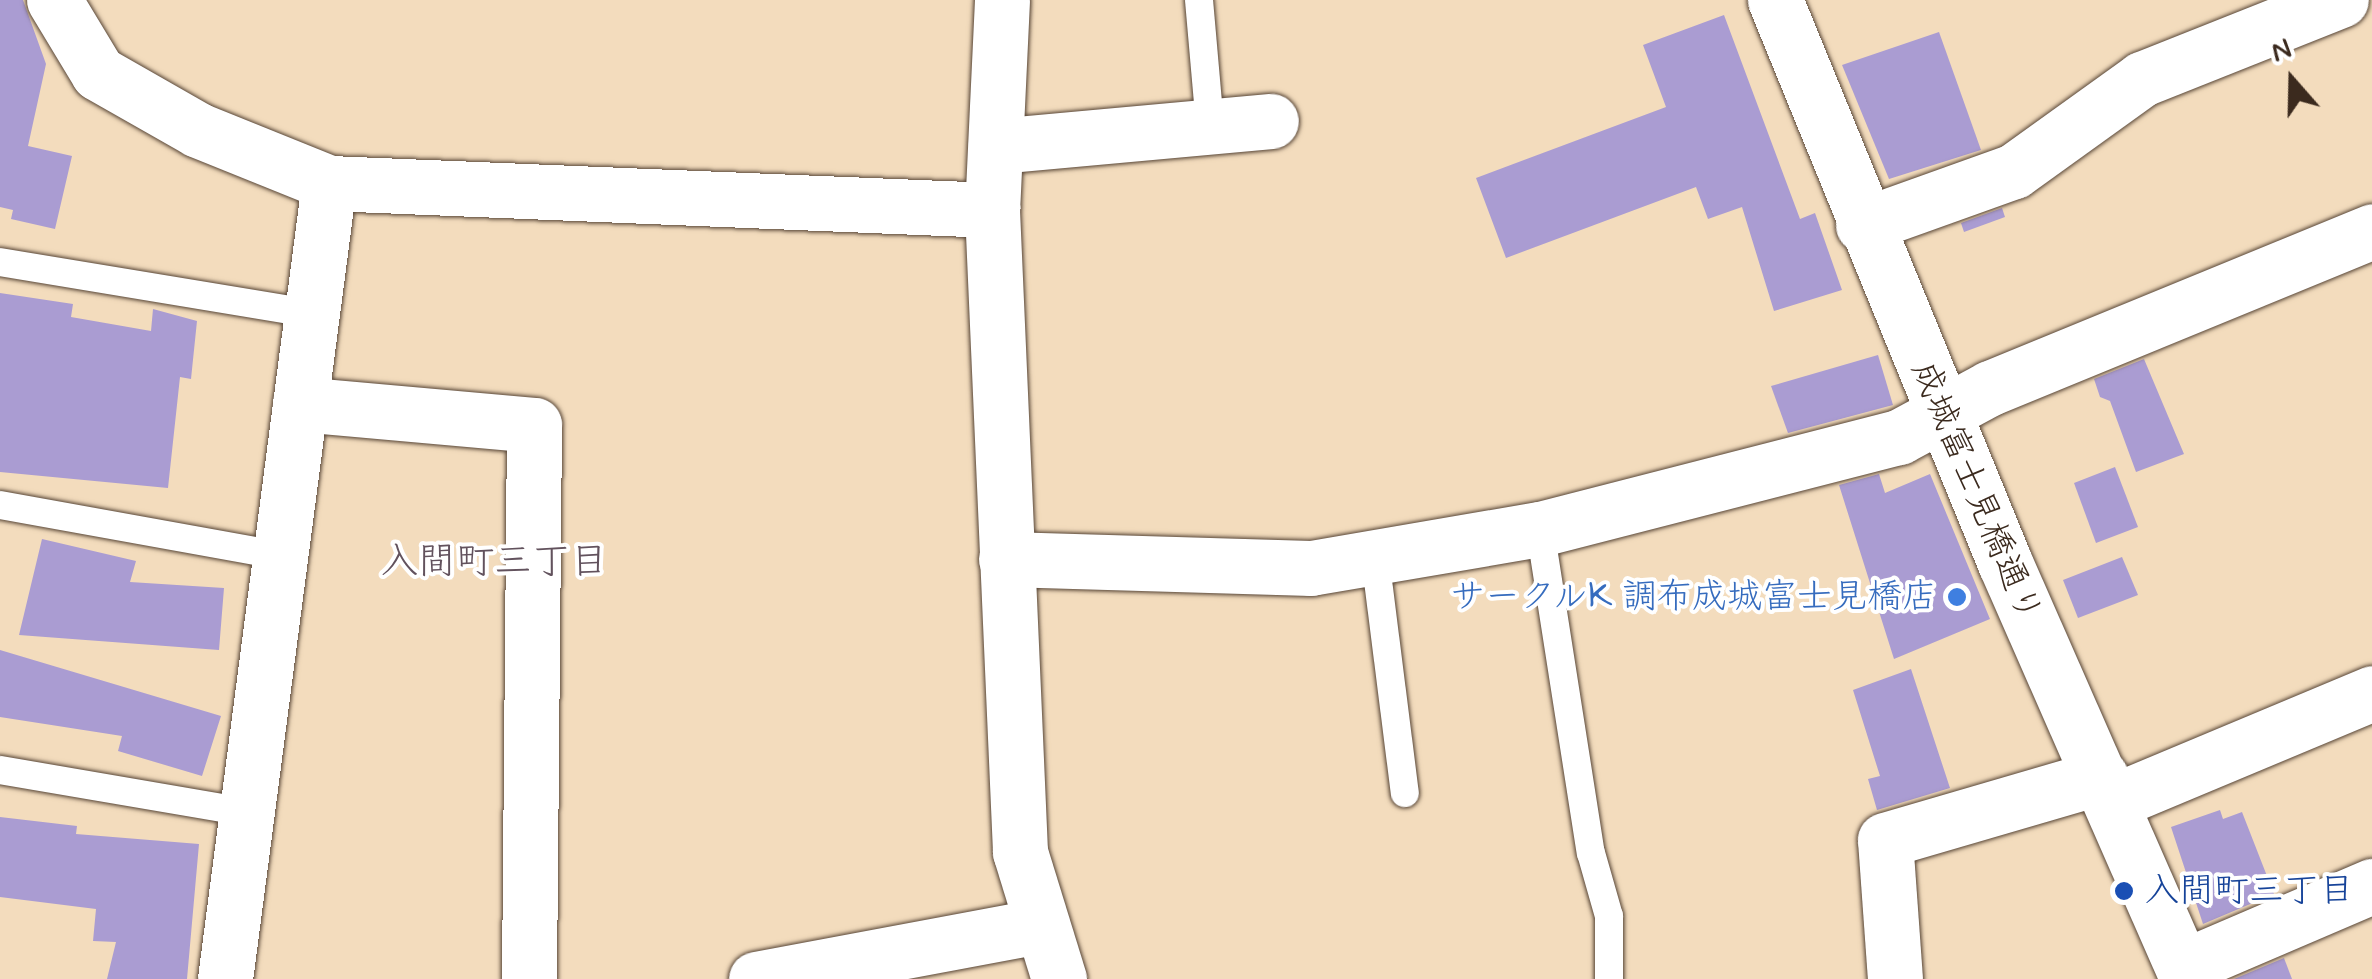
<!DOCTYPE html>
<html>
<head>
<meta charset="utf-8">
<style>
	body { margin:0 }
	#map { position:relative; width:2372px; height:979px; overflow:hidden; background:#f3dcbd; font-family:Mynerve,"Klee One",sans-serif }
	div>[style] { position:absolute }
	.building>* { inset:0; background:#aa9cd2 }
	.roads { filter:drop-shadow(0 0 2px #574536) drop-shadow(0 0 2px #574536) }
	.lane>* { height:28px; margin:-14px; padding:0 14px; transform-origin:14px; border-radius:14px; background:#fff }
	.street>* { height:55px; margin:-27.5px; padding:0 27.5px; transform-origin:27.5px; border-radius:27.5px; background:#fff }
	.secondary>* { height:55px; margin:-27.5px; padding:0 27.5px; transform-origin:27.5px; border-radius:27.5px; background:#fff }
	.dots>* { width:28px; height:28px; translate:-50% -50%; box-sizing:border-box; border:5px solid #fff; border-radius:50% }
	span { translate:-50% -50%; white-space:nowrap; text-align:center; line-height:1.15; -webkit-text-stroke:8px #fff; paint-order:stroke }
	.street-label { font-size:35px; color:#3b2a1e }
	.shop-label { font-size:35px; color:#366cbe }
	.right { translate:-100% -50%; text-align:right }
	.transit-label { font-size:35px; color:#164399 }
	.left { translate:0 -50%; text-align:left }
	.neighbourhood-label { font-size:38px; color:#62525d }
	.north { position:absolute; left:2242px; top:30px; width:100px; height:100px; -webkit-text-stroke:8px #fff; paint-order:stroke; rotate:340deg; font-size:28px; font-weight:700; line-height:40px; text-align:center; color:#3b2a1e }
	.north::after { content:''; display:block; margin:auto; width:35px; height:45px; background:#3b2a1e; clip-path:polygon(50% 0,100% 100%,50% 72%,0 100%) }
</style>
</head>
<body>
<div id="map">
	<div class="building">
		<div style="clip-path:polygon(0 0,23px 0,46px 64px,28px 146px,72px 156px,55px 229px,11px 219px,13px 210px,0 207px)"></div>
		<div style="clip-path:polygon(1724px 15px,1800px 219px,1815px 213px,1842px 290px,1774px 311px,1742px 207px,1708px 219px,1696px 187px,1506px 258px,1476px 178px,1666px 107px,1643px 45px)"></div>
		<div style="clip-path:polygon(1939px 32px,1981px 150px,1889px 179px,1842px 65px)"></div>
		<div style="clip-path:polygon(2002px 208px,2005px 217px,1964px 232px,1961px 223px)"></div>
		<div style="clip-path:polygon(0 293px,73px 304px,71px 317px,151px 331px,153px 309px,197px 321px,191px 379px,180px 377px,168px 488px,0 472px)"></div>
		<div style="clip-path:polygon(1878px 355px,1893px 405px,1788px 433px,1771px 386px)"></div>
		<div style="clip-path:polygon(2144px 359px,2184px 454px,2136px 472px,2110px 401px,2100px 397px,2094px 379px)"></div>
		<div style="clip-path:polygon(2115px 467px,2138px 527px,2096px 543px,2074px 483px)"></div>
		<div style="clip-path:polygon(1879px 474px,1885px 493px,1930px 474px,1990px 619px,1894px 659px,1839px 485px)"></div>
		<div style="clip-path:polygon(42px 539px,136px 561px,130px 582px,224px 588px,219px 650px,19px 635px)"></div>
		<div style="clip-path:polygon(2122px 557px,2138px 595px,2078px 618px,2063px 580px)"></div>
		<div style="clip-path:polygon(0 650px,221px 716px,202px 776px,118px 751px,122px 736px,0 717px)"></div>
		<div style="clip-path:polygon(1911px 669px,1950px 788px,1877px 810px,1868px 779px,1880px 776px,1853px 690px)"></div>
		<div style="clip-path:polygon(2220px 810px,2223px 819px,2242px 812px,2274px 894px,2203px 924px,2171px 827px)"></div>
		<div style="clip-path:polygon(0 817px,77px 826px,76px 834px,199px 844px,187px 979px,107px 979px,116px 942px,93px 941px,96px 909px,0 897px)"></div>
		<div style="clip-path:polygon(2284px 958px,2292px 979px,2234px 979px)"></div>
	</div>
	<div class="roads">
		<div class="lane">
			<div style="left:1199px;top:0;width:127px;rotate:85deg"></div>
			<div style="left:0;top:262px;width:313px;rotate:9.4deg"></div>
			<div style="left:0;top:505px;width:289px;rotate:10.2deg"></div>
			<div style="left:1540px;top:529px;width:328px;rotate:81.1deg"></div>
			<div style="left:1591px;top:853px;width:66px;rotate:74.1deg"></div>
			<div style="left:1609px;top:916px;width:63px;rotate:90deg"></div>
			<div style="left:1375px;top:557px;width:238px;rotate:82.8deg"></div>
			<div style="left:0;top:770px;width:250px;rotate:9.7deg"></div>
		</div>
		<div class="street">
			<div style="left:54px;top:0;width:85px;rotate:58.9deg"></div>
			<div style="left:98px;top:73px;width:115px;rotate:29.7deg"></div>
			<div style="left:198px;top:130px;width:141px;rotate:22deg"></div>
			<div style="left:329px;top:183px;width:664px;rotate:2.33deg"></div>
			<div style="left:1002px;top:0;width:210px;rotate:92.7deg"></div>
			<div style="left:992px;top:210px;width:643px;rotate:87.5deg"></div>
			<div style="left:1020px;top:852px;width:133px;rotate:72.9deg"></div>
			<div style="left:996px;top:146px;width:276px;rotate:-5.2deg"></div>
			<div style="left:1863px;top:225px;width:160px;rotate:-19.7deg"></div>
			<div style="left:2014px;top:171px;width:158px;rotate:-35.7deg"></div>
			<div style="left:2142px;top:79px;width:214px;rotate:-21.7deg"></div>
			<div style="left:300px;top:404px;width:235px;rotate:5.1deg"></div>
			<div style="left:534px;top:425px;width:554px;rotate:90.52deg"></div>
			<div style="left:1006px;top:559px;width:305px;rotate:1.7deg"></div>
			<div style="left:1311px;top:568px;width:232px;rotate:-9.7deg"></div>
			<div style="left:1540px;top:529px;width:371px;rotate:-14.4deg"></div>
			<div style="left:1899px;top:437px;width:103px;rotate:-28.3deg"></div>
			<div style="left:1990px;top:388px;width:413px;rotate:-22.3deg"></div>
			<div style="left:2112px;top:802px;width:282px;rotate:-22.7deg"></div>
			<div style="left:2183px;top:967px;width:206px;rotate:-23.2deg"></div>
			<div style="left:225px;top:979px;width:803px;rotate:-82.56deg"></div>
			<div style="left:756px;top:979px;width:289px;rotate:-10.6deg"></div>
			<div style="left:1895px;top:979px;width:139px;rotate:-94.1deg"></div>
			<div style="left:1885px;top:840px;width:225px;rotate:-16.3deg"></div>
		</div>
		<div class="secondary">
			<div style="left:1775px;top:0;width:608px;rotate:67.78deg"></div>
			<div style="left:2005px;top:563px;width:454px;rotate:66.3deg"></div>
		</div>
	</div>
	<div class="dots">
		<div style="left:1957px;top:597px;background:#3f7fe0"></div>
		<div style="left:2124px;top:891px;background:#1a4fb4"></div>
	</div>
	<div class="street-label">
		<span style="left:1976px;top:492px;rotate:67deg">成城富士見橋通り</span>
	</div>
	<div class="shop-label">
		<span class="right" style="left:1937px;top:597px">サークルK 調布成城富士見橋店</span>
	</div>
	<div class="transit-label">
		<span class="left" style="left:2144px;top:891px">入間町三丁目</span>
	</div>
	<div class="neighbourhood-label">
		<span style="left:494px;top:563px">入間町三丁目</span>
	</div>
	<div class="north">N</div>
</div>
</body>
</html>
